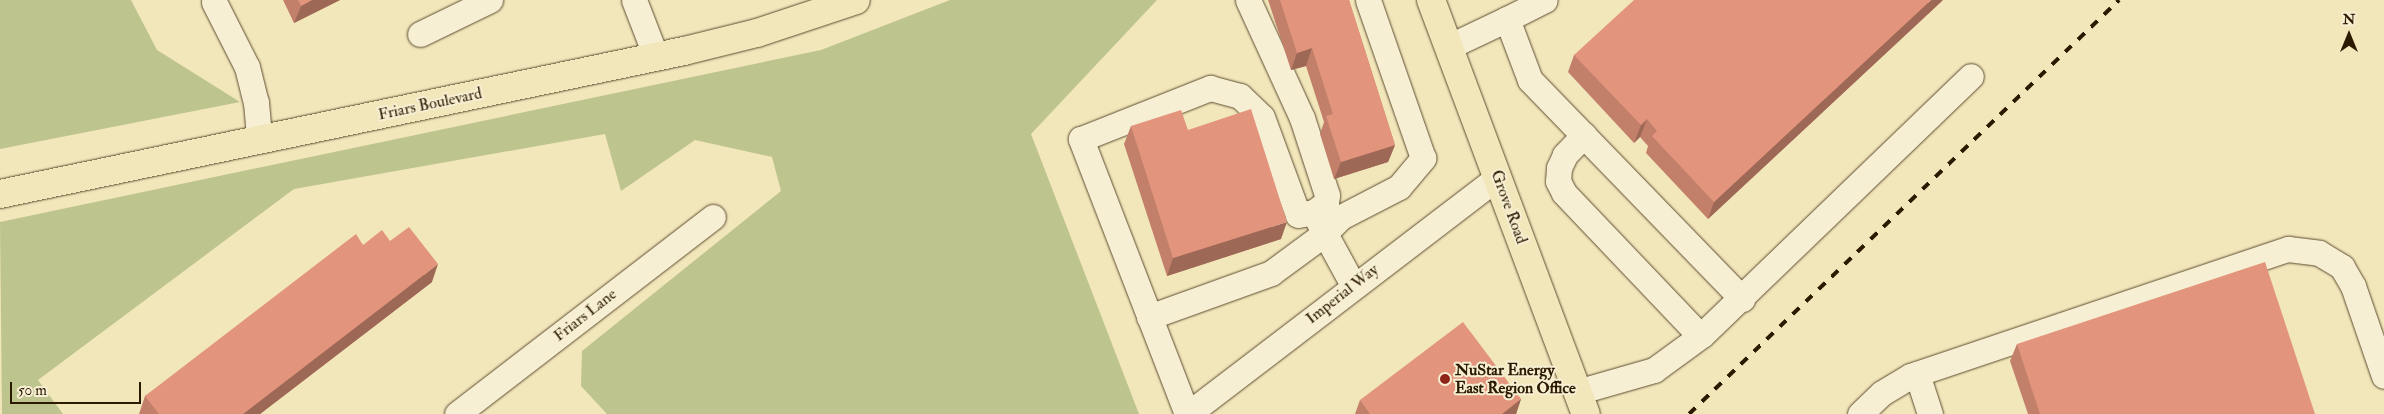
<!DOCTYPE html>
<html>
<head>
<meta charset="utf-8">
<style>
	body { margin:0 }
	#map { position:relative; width:2384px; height:414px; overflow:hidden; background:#f2e6bb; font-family:"IM FELL Double Pica",serif }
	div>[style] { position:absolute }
	.green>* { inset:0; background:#bec48d }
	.roads { filter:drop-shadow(0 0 1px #5d4c2f) drop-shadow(0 0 1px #5d4c2f) }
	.minor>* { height:25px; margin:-12.5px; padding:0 12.5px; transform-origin:12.5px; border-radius:12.5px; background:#f7efd3 }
	.major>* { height:28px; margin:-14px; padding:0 14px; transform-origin:14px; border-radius:14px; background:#f2e6bb }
	.rail>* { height:4px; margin-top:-2px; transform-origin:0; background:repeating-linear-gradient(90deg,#2b1900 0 9px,transparent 0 18px) }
	.wall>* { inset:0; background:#c2806b }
	.shaded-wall>* { inset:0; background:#9e6857 }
	.building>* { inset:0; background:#e2957c }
	.dots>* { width:14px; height:14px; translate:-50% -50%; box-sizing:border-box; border:2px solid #f7efd3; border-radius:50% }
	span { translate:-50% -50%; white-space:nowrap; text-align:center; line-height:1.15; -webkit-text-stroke:4px #f7efd3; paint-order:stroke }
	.street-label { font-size:16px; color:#2b1900 }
	.poi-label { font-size:16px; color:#2b1900; font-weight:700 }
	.left { translate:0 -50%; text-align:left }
	.north { position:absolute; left:2324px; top:10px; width:50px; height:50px; -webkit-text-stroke:4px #f7efd3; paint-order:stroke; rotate:0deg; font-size:14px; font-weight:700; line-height:20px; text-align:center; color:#2b1900 }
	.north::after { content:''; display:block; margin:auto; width:18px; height:22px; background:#2b1900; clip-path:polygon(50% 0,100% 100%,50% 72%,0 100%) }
	.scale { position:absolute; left:10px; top:382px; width:131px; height:22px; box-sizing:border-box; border:2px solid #2b1900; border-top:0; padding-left:6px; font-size:15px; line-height:18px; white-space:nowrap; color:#2b1900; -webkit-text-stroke:4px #f7efd3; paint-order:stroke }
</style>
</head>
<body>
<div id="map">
	<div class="green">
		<div style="clip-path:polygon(0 0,131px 0,157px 50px,240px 102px,0 149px)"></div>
		<div style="clip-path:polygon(950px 0,1157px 0,1031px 134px,1139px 414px,607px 414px,581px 386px,582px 351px,781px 191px,772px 157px,695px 140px,621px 191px,605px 134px,294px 189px,38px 380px,63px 414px,2px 414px,0 222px,821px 50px)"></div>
	</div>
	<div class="roads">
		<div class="minor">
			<div style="left:634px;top:0;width:61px;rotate:68.9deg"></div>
			<div style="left:214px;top:2px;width:73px;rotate:63.1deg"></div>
			<div style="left:247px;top:67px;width:36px;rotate:76deg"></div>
			<div style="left:256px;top:102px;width:38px;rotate:85deg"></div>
			<div style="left:1507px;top:19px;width:42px;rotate:-26.6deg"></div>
			<div style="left:420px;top:34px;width:78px;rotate:-25.9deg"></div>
			<div style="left:1448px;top:47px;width:65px;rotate:-25.4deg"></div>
			<div style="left:1507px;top:19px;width:65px;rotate:69.3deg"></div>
			<div style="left:1530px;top:80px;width:305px;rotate:45.9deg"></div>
			<div style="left:1584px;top:135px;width:28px;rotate:134deg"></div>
			<div style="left:1565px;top:155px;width:14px;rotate:115deg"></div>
			<div style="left:1559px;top:168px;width:13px;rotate:94deg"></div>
			<div style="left:1558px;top:181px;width:13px;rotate:63deg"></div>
			<div style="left:1564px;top:193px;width:197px;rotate:46.4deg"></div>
			<div style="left:1317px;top:219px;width:75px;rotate:61.4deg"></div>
			<div style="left:1149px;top:317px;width:130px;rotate:-19.8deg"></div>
			<div style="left:1271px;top:273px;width:66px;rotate:-36.3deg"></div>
			<div style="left:1324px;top:234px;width:24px;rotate:-45deg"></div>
			<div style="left:1341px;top:217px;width:65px;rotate:-27.3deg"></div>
			<div style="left:1399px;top:187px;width:38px;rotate:-50deg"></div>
			<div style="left:1423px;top:158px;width:167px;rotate:-109.2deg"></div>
			<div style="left:1917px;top:374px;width:42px;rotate:72deg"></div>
			<div style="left:1577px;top:392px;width:80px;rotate:-15.9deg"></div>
			<div style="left:1654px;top:370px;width:59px;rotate:-36.1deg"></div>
			<div style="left:1702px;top:335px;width:373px;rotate:-43.9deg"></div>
			<div style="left:457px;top:414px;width:323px;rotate:-37.6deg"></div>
			<div style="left:1187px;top:414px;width:295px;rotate:-111.1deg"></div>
			<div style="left:1081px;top:139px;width:139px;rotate:-21.6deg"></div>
			<div style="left:1210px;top:88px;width:31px;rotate:15deg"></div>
			<div style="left:1240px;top:96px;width:30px;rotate:44deg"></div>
			<div style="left:1262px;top:117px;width:104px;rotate:69.8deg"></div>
			<div style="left:1298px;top:215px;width:16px;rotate:-11deg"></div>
			<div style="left:1314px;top:212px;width:15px;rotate:-37deg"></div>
			<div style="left:1326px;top:203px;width:8px;rotate:-83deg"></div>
			<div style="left:1327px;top:195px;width:81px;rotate:-108deg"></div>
			<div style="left:1302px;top:118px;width:130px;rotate:-114.6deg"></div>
			<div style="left:1188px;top:414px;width:390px;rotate:-37.4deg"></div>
			<div style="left:1860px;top:414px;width:30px;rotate:-44deg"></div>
			<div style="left:1882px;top:393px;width:33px;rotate:-31deg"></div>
			<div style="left:1910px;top:376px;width:399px;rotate:-18.6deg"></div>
			<div style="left:2288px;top:249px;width:31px;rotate:7deg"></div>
			<div style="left:2319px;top:253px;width:27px;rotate:31deg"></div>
			<div style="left:2342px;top:267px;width:22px;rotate:60deg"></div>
			<div style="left:2353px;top:286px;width:95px;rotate:71deg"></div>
		</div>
		<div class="major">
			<div style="left:1431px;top:0;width:442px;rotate:69.5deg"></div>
			<div style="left:0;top:194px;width:699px;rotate:-11.81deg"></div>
			<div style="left:684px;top:51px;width:75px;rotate:-13.9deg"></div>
			<div style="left:757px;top:33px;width:104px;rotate:-18.4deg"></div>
		</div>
	</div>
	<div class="rail">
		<div style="left:1689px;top:414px;width:597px;rotate:-43.91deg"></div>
	</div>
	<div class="wall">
		<div style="clip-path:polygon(283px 0,340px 0,294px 23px)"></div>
		<div style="clip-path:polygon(1268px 0,1349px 0,1395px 145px,1388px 162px,1334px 179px,1320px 134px,1324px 122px,1306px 66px,1291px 70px)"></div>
		<div style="clip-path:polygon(1942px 1px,1708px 219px,1646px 153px,1648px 146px,1640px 137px,1634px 143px,1568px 72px,1574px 55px)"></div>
		<div style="clip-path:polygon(1131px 126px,1188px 130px,1281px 239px,1167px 276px,1124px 144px)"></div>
		<div style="clip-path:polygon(390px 241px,432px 282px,260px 414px,139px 414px,145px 396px,363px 245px)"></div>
		<div style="clip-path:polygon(2017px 344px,2315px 414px,2028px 414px,2010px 361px)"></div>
		<div style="clip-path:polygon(1521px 399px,1516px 414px,1355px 414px,1360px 400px)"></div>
	</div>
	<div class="shaded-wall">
		<div style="clip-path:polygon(312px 0,340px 0,294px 23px,301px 6px)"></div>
		<div style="clip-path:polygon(1931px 0,1943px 0,1708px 219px,1714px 202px)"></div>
		<div style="clip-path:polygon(1312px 48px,1306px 66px,1291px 70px,1297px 53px)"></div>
		<div style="clip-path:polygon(1647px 119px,1640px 137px,1634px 143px,1641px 125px)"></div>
		<div style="clip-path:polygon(1395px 145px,1388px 162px,1334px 179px,1341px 162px)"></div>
		<div style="clip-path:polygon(1287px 222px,1281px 239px,1167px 276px,1173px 258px)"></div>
		<div style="clip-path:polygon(438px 264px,432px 282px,260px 414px,243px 414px)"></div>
		<div style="clip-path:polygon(1521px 399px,1516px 414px,1502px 414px)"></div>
	</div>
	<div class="building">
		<div style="clip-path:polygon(298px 0,312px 0,301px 6px)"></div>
		<div style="clip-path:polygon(1280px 0,1349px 0,1395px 145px,1341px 162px,1326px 116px,1333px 114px,1312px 48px,1297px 53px)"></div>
		<div style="clip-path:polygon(1634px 0,1931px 0,1714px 202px,1652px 136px,1657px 131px,1647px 119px,1641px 125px,1574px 55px)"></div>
		<div style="clip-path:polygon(1251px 109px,1287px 222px,1173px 258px,1131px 126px,1181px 110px,1188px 130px)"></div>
		<div style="clip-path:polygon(409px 227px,438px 264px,243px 414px,159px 414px,145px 396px,356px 234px,363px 245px,382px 230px,390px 241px)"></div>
		<div style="clip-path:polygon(2265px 262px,2315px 414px,2040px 414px,2017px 344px)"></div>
		<div style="clip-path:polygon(1463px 322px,1521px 399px,1502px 414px,1370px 414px,1360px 400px)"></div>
	</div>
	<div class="dots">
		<div style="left:1445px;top:379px;background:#8f2418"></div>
	</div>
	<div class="street-label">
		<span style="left:430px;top:104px;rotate:-12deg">Friars Boulevard</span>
		<span style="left:1509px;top:207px;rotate:70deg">Grove Road</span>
		<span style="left:1342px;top:294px;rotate:-38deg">Imperial Way</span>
		<span style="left:585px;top:315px;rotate:-38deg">Friars Lane</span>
	</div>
	<div class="poi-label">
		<span class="left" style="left:1455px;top:379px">NuStar Energy<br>East Region Office</span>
	</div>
	<div class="north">N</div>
	<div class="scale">50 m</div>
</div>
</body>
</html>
